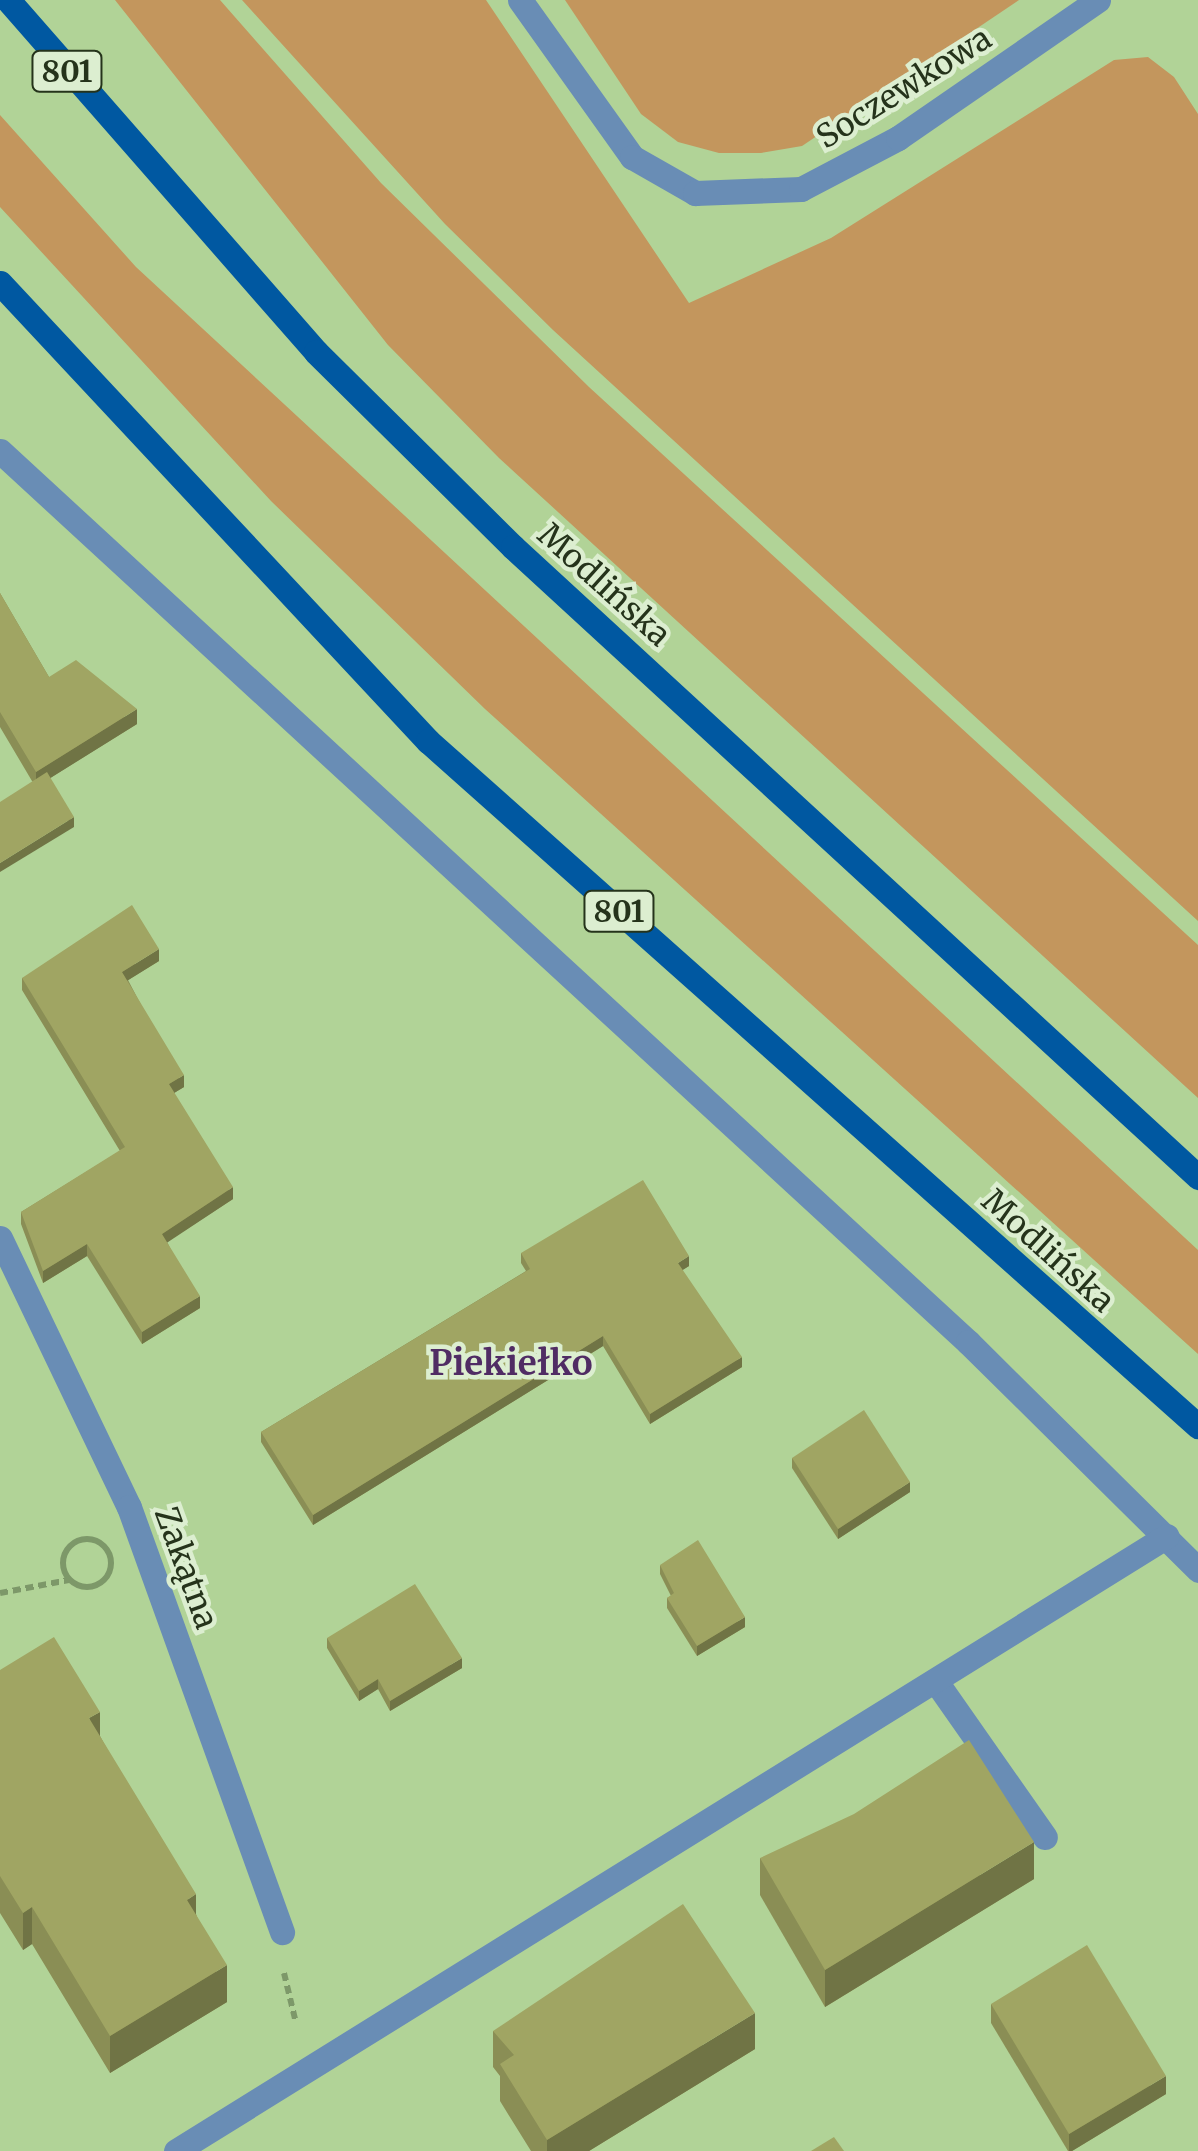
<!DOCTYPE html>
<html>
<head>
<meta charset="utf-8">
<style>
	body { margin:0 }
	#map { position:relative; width:1198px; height:2151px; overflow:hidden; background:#b1d397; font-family:Merriweather,serif }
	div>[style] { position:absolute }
	.green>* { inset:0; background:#c3965d }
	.path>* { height:6px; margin-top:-3px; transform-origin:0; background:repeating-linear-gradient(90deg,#7d9869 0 8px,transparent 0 13px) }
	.path>.ring { margin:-3px; padding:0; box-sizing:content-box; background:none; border:6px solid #7d9869; border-radius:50% }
	.lane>* { height:25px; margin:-12.5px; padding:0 12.5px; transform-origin:12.5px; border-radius:12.5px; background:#698db5 }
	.street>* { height:25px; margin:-12.5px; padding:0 12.5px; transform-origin:12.5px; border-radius:12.5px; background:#698db5 }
	.primary>* { height:25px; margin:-12.5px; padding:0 12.5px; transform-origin:12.5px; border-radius:12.5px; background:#0058a1 }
	.wall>* { inset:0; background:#8a8e55 }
	.shaded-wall>* { inset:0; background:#707445 }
	.building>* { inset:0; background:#a0a563 }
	span { translate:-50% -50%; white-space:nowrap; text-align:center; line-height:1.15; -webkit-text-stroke:9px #dceed0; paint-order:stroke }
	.shield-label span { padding:2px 8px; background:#dceed0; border:2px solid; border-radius:8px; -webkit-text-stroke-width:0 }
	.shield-label { font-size:30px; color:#25331b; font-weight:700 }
	.street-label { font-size:32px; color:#25331b }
	.neighbourhood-label { font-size:35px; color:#502c64; font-weight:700 }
</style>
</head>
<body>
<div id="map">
	<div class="green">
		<div style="clip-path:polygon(115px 0,220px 0,381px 183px,589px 387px,1198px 945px,1198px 1098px,499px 458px,388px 345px)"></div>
		<div style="clip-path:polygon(242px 0,486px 0,689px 303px,831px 238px,1114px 60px,1148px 57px,1174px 77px,1198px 114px,1198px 921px,553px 330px,445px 224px)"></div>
		<div style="clip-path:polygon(565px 0,1019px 0,802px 146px,761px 153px,719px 153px,678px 142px,641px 114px)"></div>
		<div style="clip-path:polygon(0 115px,136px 267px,1198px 1250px,1198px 1354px,485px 709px,271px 501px,0 207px)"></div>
	</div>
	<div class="path">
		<div class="ring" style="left:63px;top:1539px;width:42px;height:42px"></div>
		<div style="left:0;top:1593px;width:70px;rotate:-10.7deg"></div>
		<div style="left:284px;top:1973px;width:51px;rotate:76.5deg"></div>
	</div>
	<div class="lane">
		<div style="left:0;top:1238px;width:298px;rotate:64.4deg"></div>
		<div style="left:129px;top:1507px;width:452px;rotate:70.2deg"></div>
		<div style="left:937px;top:1683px;width:188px;rotate:55deg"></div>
	</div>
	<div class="street">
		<div style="left:520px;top:0;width:193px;rotate:54.5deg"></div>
		<div style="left:632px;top:157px;width:73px;rotate:29.7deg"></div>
		<div style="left:695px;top:193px;width:106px;rotate:-2.2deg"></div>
		<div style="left:801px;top:189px;width:110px;rotate:-27.7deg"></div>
		<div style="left:898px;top:138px;width:243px;rotate:-34.6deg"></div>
		<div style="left:0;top:451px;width:1316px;rotate:42.63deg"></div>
		<div style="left:968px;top:1342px;width:324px;rotate:44.7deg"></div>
		<div style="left:176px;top:2151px;width:1166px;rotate:-31.82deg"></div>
	</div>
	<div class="primary">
		<div style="left:8px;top:0;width:468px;rotate:48.8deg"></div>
		<div style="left:316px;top:352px;width:277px;rotate:44.7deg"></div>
		<div style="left:513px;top:547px;width:931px;rotate:42.6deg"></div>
		<div style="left:0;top:283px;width:627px;rotate:46.94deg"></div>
		<div style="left:428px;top:741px;width:1031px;rotate:41.66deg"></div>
	</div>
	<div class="wall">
		<div style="clip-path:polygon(0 593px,49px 677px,137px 724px,50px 778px,74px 827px,32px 781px,0 727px)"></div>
		<div style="clip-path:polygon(159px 961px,128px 980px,184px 1087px,174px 1093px,233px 1199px,167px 1242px,200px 1308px,142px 1344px,87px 1256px,43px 1283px,21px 1224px,21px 1212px,120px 1151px,22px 990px,22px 978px)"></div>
		<div style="clip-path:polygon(521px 1253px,689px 1266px,682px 1270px,742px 1367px,650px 1424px,603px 1346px,313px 1525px,261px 1442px,261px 1432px,526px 1271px,521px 1263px)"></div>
		<div style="clip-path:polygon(792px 1458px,910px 1492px,838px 1539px,792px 1468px)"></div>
		<div style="clip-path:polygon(660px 1565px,745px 1627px,697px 1656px,667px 1608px,667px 1598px,671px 1596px,660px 1574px)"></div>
		<div style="clip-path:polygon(327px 1638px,462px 1668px,390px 1711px,378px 1689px,359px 1701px,327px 1648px)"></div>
		<div style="clip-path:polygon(0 1670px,100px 1736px,196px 1914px,227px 2002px,110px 2073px,32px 1944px,23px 1950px,0 1913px)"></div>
		<div style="clip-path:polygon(760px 1858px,1034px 1879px,825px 2007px,760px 1895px)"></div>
		<div style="clip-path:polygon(991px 2004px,1166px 2094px,1072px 2151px,1068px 2151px,991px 2023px)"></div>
		<div style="clip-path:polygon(493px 2031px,755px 2049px,589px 2151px,531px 2151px,500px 2101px,500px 2076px,493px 2067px)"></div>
	</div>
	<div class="shaded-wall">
		<div style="clip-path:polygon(137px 709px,137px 724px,36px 787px,36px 772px)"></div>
		<div style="clip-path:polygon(74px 817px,74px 827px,0 872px,0 863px)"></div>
		<div style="clip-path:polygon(159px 949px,159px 961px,122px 984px,122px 972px)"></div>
		<div style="clip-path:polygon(184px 1075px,184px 1087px,169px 1096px,169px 1084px)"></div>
		<div style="clip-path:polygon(233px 1187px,233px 1199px,162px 1246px,162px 1234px)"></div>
		<div style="clip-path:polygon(87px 1244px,87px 1256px,43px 1283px,43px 1271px)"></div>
		<div style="clip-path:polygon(689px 1256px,689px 1266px,678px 1273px,678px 1263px)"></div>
		<div style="clip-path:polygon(200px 1296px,200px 1308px,142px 1344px,142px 1332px)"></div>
		<div style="clip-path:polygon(603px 1336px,603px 1346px,313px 1525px,313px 1515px)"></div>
		<div style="clip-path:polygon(742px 1357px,742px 1367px,650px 1424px,650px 1414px)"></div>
		<div style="clip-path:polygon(910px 1482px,910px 1492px,838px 1539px,838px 1529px)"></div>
		<div style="clip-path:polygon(745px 1617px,745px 1627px,697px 1656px,697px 1646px)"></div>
		<div style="clip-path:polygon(462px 1658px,462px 1668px,390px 1711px,390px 1701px)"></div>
		<div style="clip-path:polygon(378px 1679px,378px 1689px,359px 1701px,359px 1691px)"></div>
		<div style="clip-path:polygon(100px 1712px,100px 1749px,89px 1718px)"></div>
		<div style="clip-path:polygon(1034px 1842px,1034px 1879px,825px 2007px,825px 1970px)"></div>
		<div style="clip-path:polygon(196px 1894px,196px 1931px,187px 1900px)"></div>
		<div style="clip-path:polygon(32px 1907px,32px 1944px,23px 1950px,23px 1913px)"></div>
		<div style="clip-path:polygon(227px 1965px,227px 2002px,110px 2073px,110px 2036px)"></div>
		<div style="clip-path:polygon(755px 2013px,755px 2049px,589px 2151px,547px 2151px,547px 2140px)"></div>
		<div style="clip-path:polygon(1166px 2076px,1166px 2094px,1072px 2151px,1069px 2151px,1069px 2134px)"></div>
	</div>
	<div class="building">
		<div style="clip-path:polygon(0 593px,49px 677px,76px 660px,137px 709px,36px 772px,0 712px)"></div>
		<div style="clip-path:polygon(47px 772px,74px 817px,0 863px,0 802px)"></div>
		<div style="clip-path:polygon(132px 905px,159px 949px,122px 972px,184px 1075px,169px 1084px,233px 1187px,162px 1234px,200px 1296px,142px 1332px,87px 1244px,43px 1271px,21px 1212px,125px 1147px,22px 978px)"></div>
		<div style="clip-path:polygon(643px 1180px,689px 1256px,678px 1263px,742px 1357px,650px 1414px,603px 1336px,313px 1515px,261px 1432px,530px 1269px,521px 1253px)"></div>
		<div style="clip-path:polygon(864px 1410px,910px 1482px,838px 1529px,792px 1458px)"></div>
		<div style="clip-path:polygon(698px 1540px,745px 1617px,697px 1646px,667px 1598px,674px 1593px,660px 1565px)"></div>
		<div style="clip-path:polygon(415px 1584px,462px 1658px,390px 1701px,378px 1679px,359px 1691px,327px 1638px)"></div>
		<div style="clip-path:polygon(54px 1637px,100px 1712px,89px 1718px,196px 1894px,187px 1900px,227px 1965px,110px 2036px,32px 1907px,23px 1913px,0 1876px,0 1670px)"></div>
		<div style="clip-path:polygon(969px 1740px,1034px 1842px,825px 1970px,760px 1858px,854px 1814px)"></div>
		<div style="clip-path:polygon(683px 1904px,755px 2013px,547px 2140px,500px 2064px,514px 2055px,493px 2031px)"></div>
		<div style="clip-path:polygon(1087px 1945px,1166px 2076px,1069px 2134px,991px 2004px)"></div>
		<div style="clip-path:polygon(834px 2137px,844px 2151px,811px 2151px)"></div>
	</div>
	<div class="shield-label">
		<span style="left:67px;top:71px">801</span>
		<span style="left:619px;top:911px">801</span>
	</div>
	<div class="street-label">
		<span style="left:904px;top:88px;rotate:-32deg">Soczewkowa</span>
		<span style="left:604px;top:585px;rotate:42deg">Modlińska</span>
		<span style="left:1048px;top:1251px;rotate:42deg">Modlińska</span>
		<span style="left:186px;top:1568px;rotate:70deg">Zakątna</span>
	</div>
	<div class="neighbourhood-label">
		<span style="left:511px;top:1363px">Piekiełko</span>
	</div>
</div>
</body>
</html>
